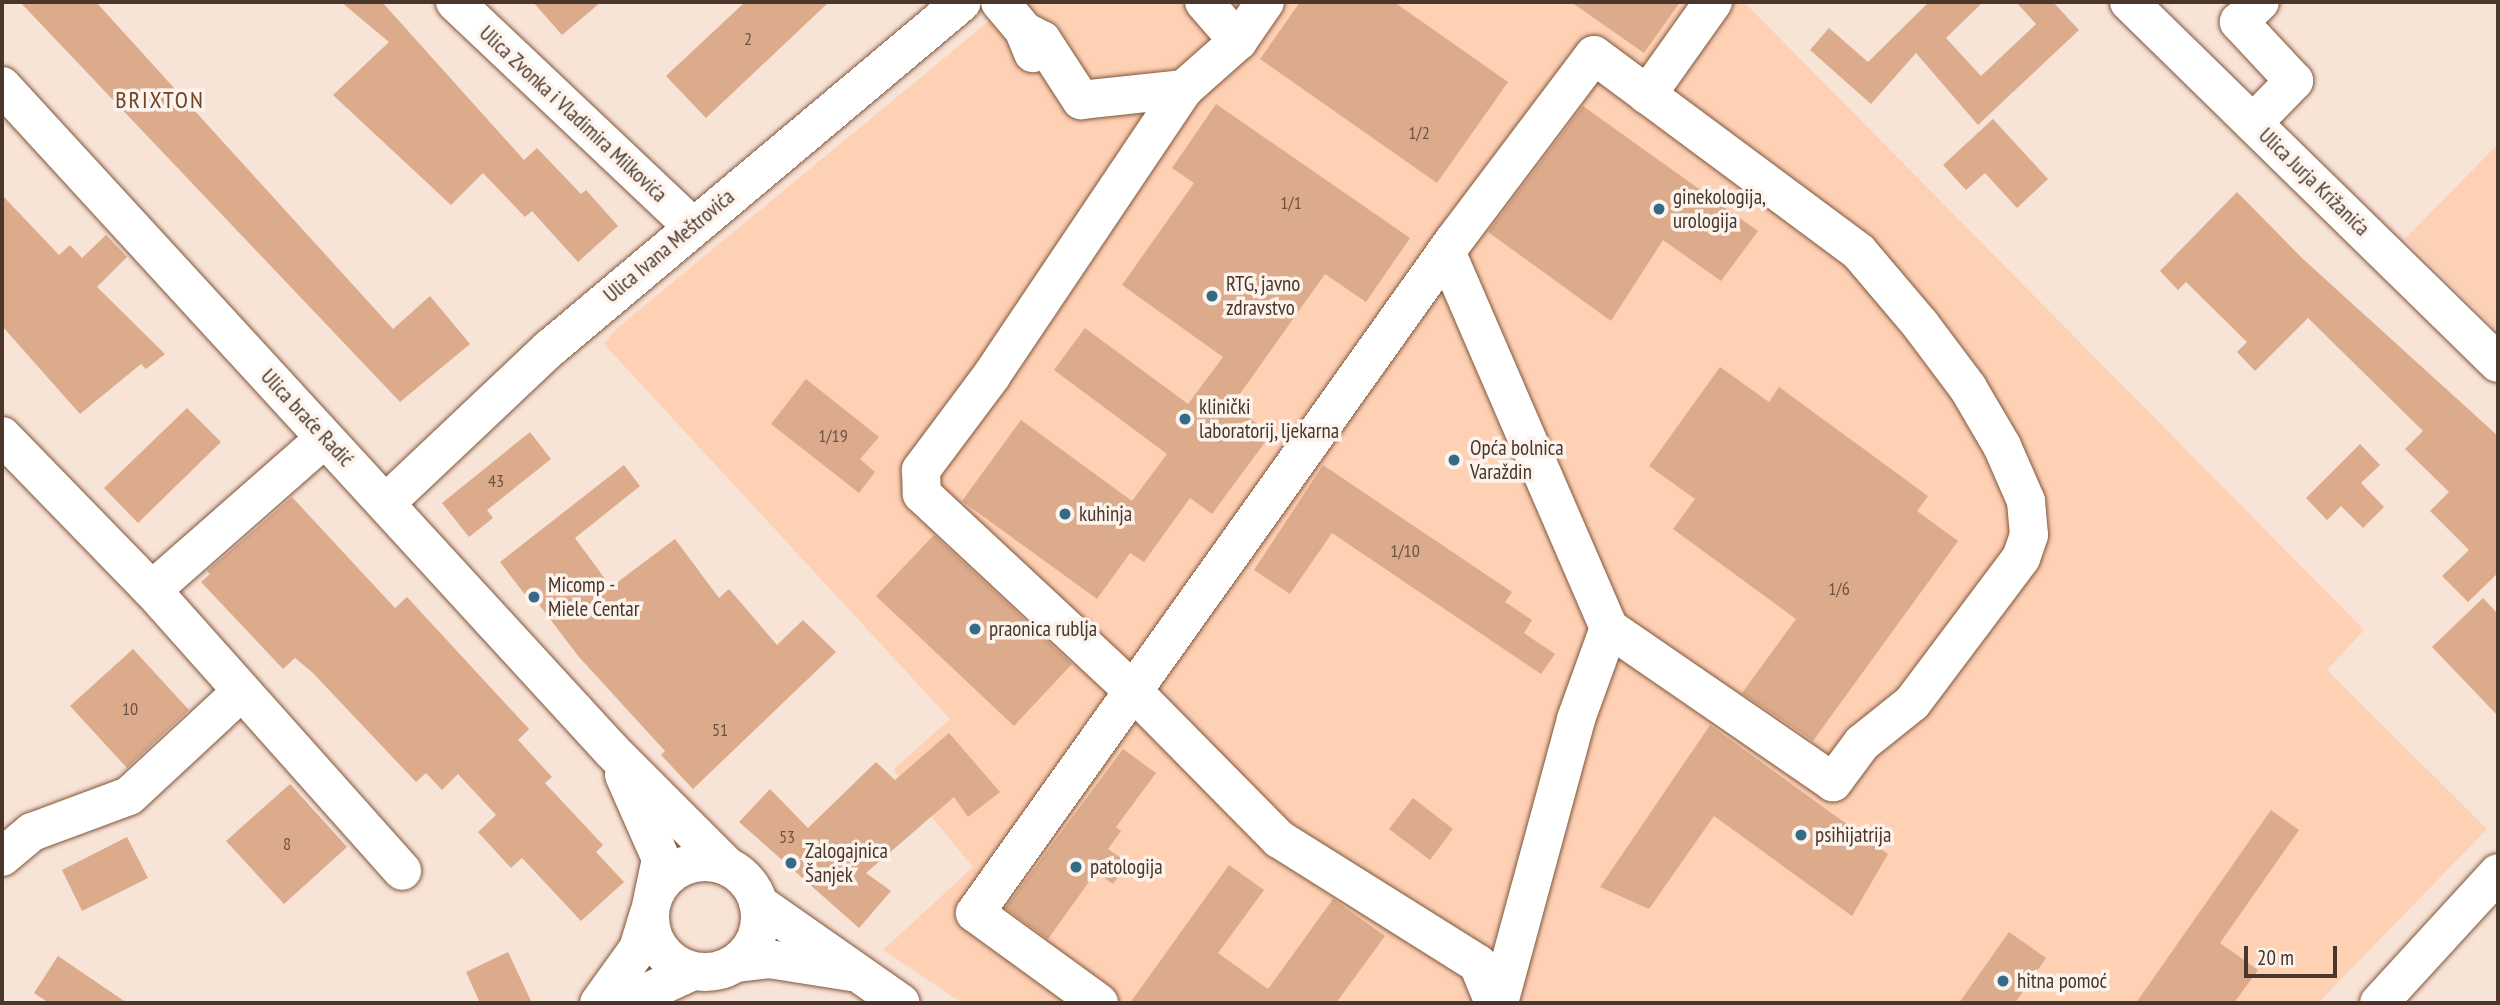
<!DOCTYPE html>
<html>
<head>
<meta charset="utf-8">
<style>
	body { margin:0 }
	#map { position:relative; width:2500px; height:1005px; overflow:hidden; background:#f8e3d7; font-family:"PT Sans Narrow",sans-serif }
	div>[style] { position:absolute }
	.built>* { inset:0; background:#fed0b4 }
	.building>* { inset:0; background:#dbab8c }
	.roads { filter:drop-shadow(0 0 2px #80563a) drop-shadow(0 0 2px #80563a) }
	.minor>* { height:38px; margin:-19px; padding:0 19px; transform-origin:19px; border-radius:19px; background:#fff }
	.major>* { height:38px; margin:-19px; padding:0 19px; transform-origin:19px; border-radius:19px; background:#fff }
	.major>.ring { margin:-19px; padding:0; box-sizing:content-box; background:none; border:38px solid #fff; border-radius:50% }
	.dots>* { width:19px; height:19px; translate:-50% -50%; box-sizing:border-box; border:4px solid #fdf3ed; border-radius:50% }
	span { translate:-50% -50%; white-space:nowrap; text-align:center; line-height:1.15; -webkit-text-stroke:7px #fdf3ed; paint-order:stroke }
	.number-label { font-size:18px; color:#6e5342 }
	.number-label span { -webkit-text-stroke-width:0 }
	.street-label { font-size:21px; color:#4a362a }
	.poi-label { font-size:21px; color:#4a362a }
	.left { translate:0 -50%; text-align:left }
	.quarter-label { font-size:24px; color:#6e4429; letter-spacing:2px }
	.frame { position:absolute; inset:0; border:4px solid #4a362a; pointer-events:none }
	.scale { position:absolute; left:2244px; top:946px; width:93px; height:32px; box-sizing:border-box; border:4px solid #4a362a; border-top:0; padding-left:9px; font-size:21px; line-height:24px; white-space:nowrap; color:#4a362a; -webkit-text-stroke:5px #fdf3ed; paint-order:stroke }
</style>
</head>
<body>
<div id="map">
	<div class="built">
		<div style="clip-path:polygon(1012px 2px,1744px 2px,2364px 630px,2327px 670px,2487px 829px,2318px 1003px,962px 1003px,883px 950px,973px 867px,893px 770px,950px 719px,604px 344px,615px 330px)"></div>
		<div style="clip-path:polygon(2498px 144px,2498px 331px,2405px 239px)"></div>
	</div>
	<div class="building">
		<div style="clip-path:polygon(20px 2px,96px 2px,393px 329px,430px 296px,470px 344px,400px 402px)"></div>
		<div style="clip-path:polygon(341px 2px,382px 2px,524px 160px,537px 148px,581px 194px,586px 190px,618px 226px,578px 262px,532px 211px,525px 217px,483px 173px,451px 205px,333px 95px,389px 42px)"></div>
		<div style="clip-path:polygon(533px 2px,601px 2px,562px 35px)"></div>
		<div style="clip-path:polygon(745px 2px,829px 2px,706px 118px,666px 76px)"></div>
		<div style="clip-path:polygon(1300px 2px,1394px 2px,1508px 82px,1437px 183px,1260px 59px)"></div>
		<div style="clip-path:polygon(1571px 2px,1680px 2px,1644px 53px)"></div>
		<div style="clip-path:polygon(1929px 2px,1983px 2px,1946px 38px,1981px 76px,2036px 24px,2016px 2px,2053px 2px,2079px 30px,1978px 125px,1916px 53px,1871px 104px,1810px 50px,1829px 28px,1868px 62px)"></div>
		<div style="clip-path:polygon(1216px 104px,1410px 238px,1366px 302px,1325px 274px,1232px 405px,1271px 434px,1212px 514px,1190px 498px,1144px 562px,1130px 553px,1097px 599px,962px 501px,1021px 420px,1132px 501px,1167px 454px,1054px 370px,1085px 328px,1188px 404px,1223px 357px,1122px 285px,1194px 183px,1172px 168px)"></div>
		<div style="clip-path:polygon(1583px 106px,1758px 231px,1721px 281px,1663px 240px,1611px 321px,1488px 232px)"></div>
		<div style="clip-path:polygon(1993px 119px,2048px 179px,2017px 208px,1985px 173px,1966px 190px,1943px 165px)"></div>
		<div style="clip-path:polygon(2237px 192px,2303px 259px,2498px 436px,2498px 573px,2468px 602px,2442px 576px,2469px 550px,2430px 511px,2449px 492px,2405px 449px,2423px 431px,2308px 318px,2255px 371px,2237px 352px,2247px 342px,2186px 282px,2178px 290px,2160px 271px)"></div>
		<div style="clip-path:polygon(2px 195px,59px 255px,70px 245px,82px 258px,106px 235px,127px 257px,97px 287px,165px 354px,146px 369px,141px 364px,80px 414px,2px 326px)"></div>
		<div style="clip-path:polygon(1720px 367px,1769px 402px,1779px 387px,1928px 496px,1917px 511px,1958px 541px,1813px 741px,1742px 693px,1796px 619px,1673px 529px,1695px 499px,1649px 466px)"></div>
		<div style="clip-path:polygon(806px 379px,879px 437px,860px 459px,875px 472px,859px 493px,771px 424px)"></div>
		<div style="clip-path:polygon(187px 408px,221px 442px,138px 523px,104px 488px)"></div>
		<div style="clip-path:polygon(530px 432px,551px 459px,487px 510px,493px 518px,469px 537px,442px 503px)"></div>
		<div style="clip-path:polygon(2360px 444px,2380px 465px,2361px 483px,2384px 507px,2363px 528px,2341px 506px,2327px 520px,2306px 498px)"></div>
		<div style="clip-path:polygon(624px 465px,640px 486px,575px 538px,611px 587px,675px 539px,719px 598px,729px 589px,777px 645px,803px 620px,836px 652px,693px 789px,661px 755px,665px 751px,579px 657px,537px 602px,533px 605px,500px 562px)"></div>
		<div style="clip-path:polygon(1323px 465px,1512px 592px,1505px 602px,1532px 620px,1524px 633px,1555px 654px,1541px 674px,1332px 533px,1290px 594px,1254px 570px)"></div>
		<div style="clip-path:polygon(292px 497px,395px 608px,407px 597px,529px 729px,518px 740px,552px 777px,545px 783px,603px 845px,596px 852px,624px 882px,581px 921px,522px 858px,511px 868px,478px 832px,496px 815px,458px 774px,442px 790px,426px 773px,416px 782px,312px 672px,295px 658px,283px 669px,201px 582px,210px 574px,207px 571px)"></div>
		<div style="clip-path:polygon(934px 535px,1072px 664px,1014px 726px,876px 596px)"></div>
		<div style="clip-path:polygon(2483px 598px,2498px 614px,2498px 716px,2432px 647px)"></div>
		<div style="clip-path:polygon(133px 649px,189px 710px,127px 768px,70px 706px)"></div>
		<div style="clip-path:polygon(1710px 725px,1888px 854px,1852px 916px,1714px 816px,1649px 909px,1600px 887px)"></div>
		<div style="clip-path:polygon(949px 733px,1000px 792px,968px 817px,954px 797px,866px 873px,891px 891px,859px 928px,739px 822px,770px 789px,808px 828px,876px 762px,895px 780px)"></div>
		<div style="clip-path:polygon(1123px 749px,1156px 773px,1116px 827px,1121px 831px,1108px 849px,1128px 863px,1113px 884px,1096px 872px,1048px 939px,1005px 908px)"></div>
		<div style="clip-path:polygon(290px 784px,347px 847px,284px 904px,226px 841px)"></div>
		<div style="clip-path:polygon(1413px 798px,1453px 829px,1430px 860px,1389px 829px)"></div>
		<div style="clip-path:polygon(2271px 810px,2299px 830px,2220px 943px,2258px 970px,2234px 1003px,2136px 1003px)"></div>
		<div style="clip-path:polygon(127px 837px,148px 878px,82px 911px,62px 870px)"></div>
		<div style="clip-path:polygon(1229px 865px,1264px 890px,1218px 953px,1268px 989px,1333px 899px,1385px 936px,1336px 1003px,1130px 1003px)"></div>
		<div style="clip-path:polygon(2009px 932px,2046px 958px,2015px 1003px,1959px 1003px)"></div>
		<div style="clip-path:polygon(508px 952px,532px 1003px,480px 1003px,466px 972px)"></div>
		<div style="clip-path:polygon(58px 956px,127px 1003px,49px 1003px,34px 993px)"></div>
	</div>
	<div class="roads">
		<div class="minor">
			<div style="left:455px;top:2px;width:326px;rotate:43.4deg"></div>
			<div style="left:1000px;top:2px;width:38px;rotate:50deg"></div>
			<div style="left:1024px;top:31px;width:24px;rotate:68deg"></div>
			<div style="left:1204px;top:2px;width:52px;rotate:48.9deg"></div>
			<div style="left:1265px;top:2px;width:47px;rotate:124.7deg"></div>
			<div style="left:1238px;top:41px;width:72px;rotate:138.4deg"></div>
			<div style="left:1184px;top:89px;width:344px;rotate:123.9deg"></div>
			<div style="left:992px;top:375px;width:119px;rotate:126.8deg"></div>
			<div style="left:921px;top:470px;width:24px;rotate:88deg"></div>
			<div style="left:922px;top:494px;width:286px;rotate:43deg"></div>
			<div style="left:1131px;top:689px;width:211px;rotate:45.4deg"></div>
			<div style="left:1279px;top:839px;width:235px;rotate:32.1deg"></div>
			<div style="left:1478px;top:964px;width:42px;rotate:67.7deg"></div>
			<div style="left:2129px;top:2px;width:516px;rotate:44.37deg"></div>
			<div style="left:1024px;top:31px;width:20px;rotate:27deg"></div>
			<div style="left:1042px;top:40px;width:72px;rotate:57deg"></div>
			<div style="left:1081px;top:100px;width:104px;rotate:-6.1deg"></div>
			<div style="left:1647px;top:95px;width:114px;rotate:-54.6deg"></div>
			<div style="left:2253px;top:123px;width:59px;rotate:-45.7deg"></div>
			<div style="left:2294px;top:81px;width:81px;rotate:-133deg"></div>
			<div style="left:2239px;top:22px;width:29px;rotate:-44deg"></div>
			<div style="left:2px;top:436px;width:215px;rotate:45.8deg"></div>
			<div style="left:324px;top:439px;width:229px;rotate:138.7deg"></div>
			<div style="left:152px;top:590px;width:376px;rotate:48.3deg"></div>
			<div style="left:387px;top:502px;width:223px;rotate:-43.4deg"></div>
			<div style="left:549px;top:349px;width:539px;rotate:-40.04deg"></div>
			<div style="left:2px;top:857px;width:39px;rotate:-40deg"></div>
			<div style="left:32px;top:832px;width:103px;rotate:-20.4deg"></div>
			<div style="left:129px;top:796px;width:153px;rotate:-42.9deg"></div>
			<div style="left:1099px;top:1003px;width:153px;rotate:-144deg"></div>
			<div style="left:975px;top:913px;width:824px;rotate:-54.54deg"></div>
			<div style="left:1453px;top:242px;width:234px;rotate:-53deg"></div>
			<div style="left:1594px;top:55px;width:330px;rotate:36.6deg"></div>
			<div style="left:1859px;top:252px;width:94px;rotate:49.7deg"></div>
			<div style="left:1920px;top:324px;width:80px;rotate:53.1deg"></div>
			<div style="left:1968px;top:388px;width:67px;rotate:59.6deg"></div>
			<div style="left:2002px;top:446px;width:60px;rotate:66.4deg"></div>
			<div style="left:2026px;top:501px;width:34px;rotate:85deg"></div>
			<div style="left:2029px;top:535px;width:24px;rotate:109deg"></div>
			<div style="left:2021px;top:558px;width:181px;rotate:126.9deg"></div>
			<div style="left:1912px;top:703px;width:64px;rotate:141.3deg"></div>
			<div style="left:1862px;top:743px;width:49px;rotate:126.6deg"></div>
			<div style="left:1833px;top:782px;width:272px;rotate:-145.5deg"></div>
			<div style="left:1609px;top:628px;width:410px;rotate:-113.4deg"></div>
			<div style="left:1499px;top:1003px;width:294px;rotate:-74.8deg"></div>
			<div style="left:1576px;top:719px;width:97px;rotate:-70.1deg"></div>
			<div style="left:2379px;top:1003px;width:176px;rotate:-47.5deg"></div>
		</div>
		<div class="major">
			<div style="left:2px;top:86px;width:902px;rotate:47.47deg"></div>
			<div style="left:612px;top:751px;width:161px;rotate:45deg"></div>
			<div style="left:624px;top:775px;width:92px;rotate:66.2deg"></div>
			<div style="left:661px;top:859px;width:39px;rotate:102deg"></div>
			<div class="ring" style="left:650px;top:862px;width:72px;height:72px"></div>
			<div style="left:758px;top:903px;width:174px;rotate:35deg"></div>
			<div style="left:737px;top:963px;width:32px;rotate:-7deg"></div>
			<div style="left:769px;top:959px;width:83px;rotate:9deg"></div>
			<div style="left:599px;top:1003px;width:67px;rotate:-54.2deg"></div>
			<div style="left:638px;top:949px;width:37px;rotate:-73deg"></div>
			<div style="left:624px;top:1003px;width:76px;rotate:-24.9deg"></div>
		</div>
	</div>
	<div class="dots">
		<div style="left:1659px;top:209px;background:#366b87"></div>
		<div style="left:1212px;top:296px;background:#366b87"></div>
		<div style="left:1185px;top:419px;background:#366b87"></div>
		<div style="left:1454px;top:460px;background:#366b87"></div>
		<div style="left:1065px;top:514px;background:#366b87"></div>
		<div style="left:534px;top:597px;background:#366b87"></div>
		<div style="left:975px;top:629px;background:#366b87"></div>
		<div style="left:1801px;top:835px;background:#366b87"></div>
		<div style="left:791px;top:863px;background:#366b87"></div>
		<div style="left:1076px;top:867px;background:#366b87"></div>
		<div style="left:2003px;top:981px;background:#366b87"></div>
	</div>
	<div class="number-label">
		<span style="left:748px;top:39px">2</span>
		<span style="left:1419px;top:133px">1/2</span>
		<span style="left:1291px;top:203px">1/1</span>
		<span style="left:833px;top:436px">1/19</span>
		<span style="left:496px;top:481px">43</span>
		<span style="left:1405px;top:551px">1/10</span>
		<span style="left:1839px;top:589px">1/6</span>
		<span style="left:130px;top:709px">10</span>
		<span style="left:720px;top:730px">51</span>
		<span style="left:787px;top:837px">53</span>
		<span style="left:287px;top:844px">8</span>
	</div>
	<div class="street-label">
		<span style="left:573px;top:114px;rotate:43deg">Ulica Zvonka i Vladimira Milkovića</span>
		<span style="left:2314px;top:182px;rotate:44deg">Ulica Jurja Križanića</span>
		<span style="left:669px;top:246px;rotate:-40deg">Ulica Ivana Meštrovića</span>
		<span style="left:307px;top:418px;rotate:47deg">Ulica braće Radić</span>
	</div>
	<div class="poi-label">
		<span class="left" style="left:1673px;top:209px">ginekologija,<br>urologija</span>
		<span class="left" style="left:1226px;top:296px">RTG, javno<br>zdravstvo</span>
		<span class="left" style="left:1199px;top:419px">klinički<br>laboratorij, ljekarna</span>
		<span class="left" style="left:1470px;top:460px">Opća bolnica<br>Varaždin</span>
		<span class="left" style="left:1079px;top:514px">kuhinja</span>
		<span class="left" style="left:548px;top:597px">Micomp -<br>Miele Centar</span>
		<span class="left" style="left:989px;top:629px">praonica rublja</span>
		<span class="left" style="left:1815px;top:835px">psihijatrija</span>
		<span class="left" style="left:805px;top:863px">Zalogajnica<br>Šanjek</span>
		<span class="left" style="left:1090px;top:867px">patologija</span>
		<span class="left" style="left:2017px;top:981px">hitna pomoć</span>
	</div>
	<div class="quarter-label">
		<span style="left:160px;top:100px">BRIXTON</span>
	</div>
	<div class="frame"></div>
	<div class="scale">20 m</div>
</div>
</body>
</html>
